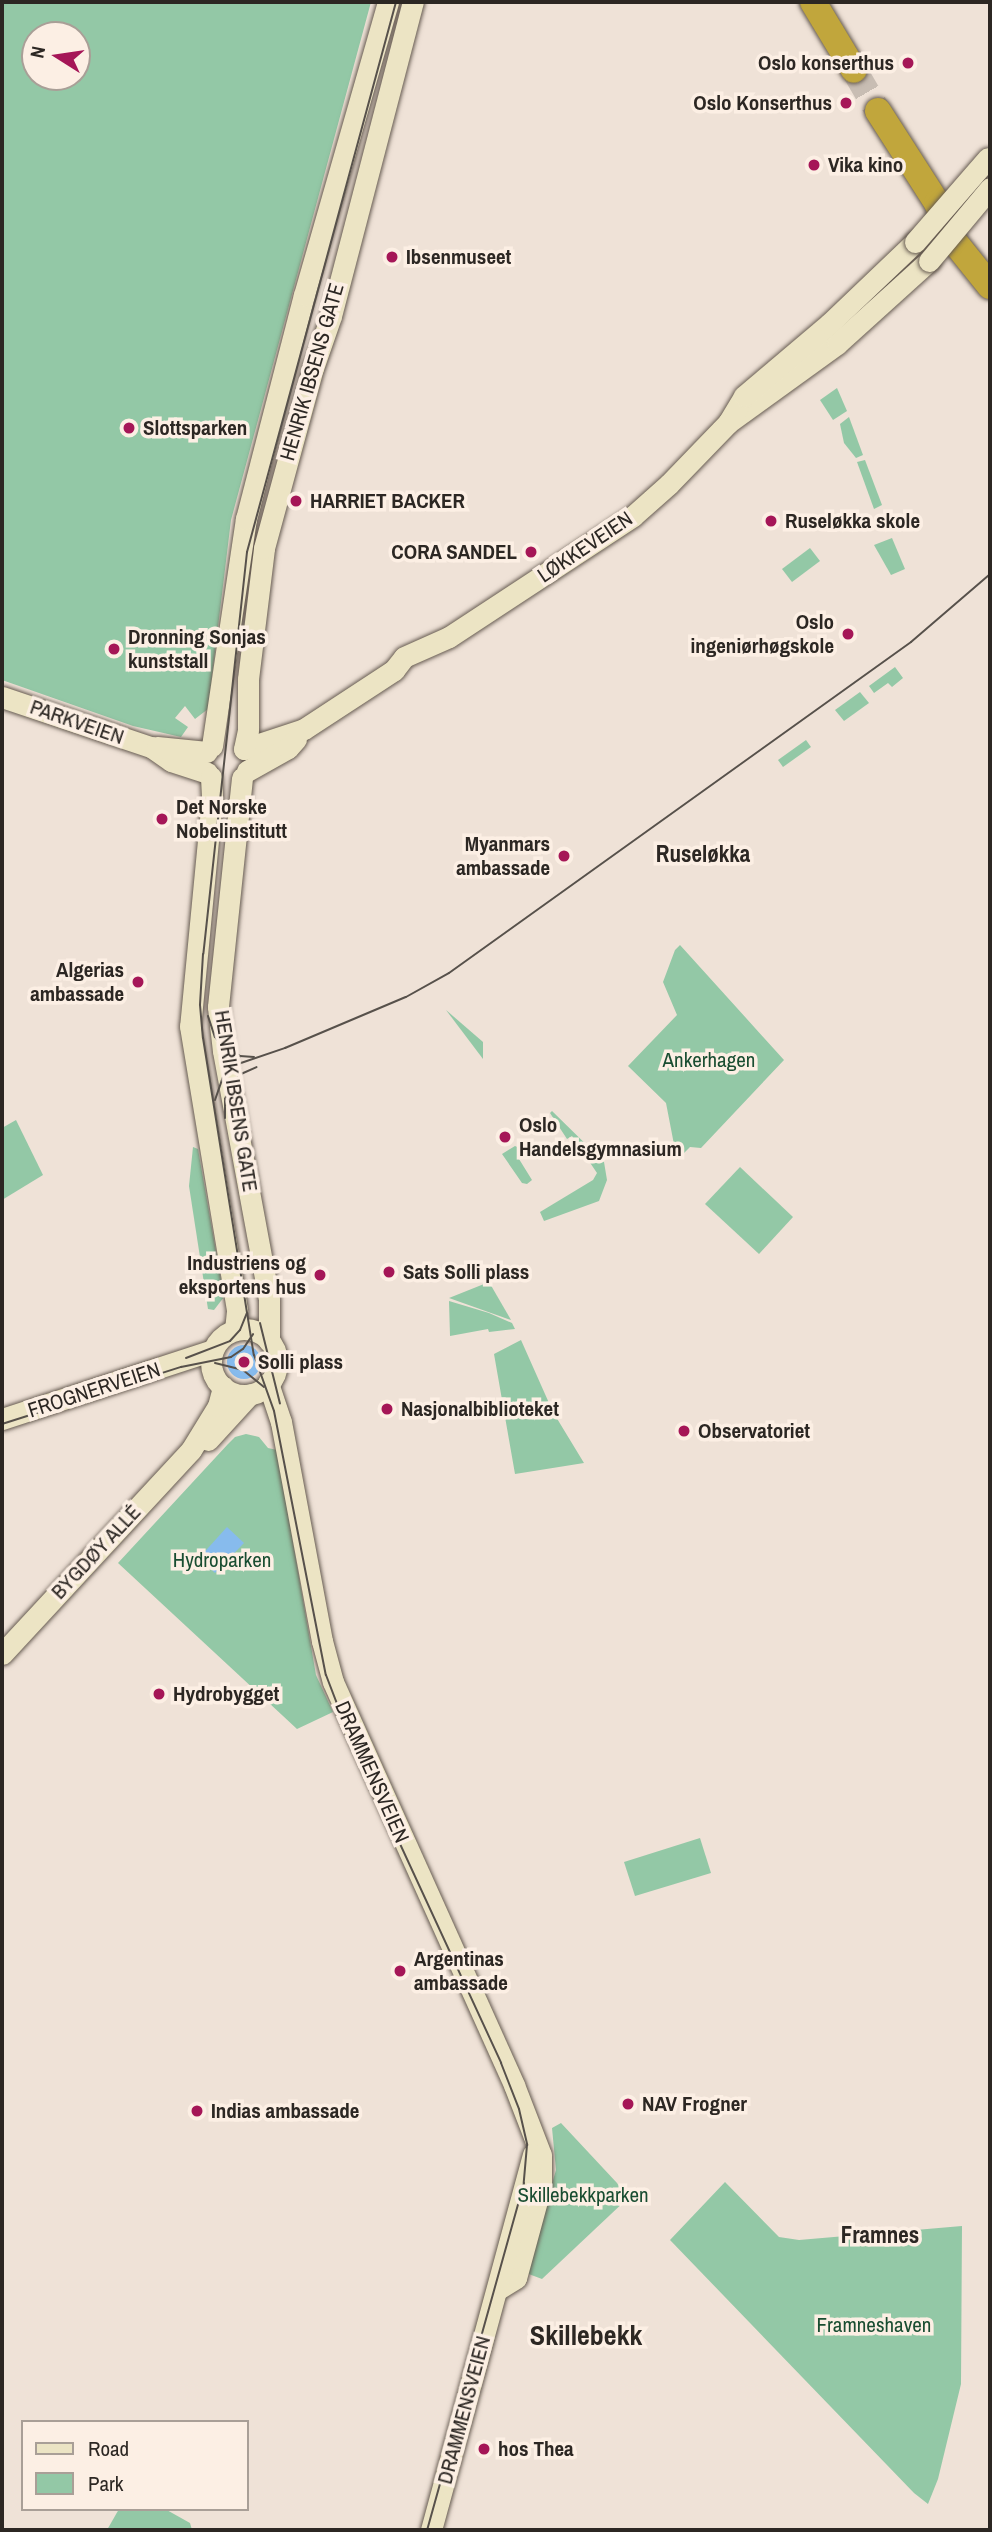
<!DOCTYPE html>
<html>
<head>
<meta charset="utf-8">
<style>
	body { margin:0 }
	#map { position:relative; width:992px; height:2532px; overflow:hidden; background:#efe2d7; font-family:"Archivo Narrow",sans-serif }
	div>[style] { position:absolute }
	.green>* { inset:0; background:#93c8a6 }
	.water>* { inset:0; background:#87bbed }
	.round { border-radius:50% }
	.highway-tunnel>* { height:26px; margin-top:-13px; transform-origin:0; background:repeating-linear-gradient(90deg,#c8bdb3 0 26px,transparent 0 39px) }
	.roads { filter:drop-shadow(0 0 2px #665b51) drop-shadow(0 0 2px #665b51) }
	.secondary>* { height:21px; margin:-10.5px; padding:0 10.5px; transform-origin:10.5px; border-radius:10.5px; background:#ece4c4 }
	.secondary>.ring { margin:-10.5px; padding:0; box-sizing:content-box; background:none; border:21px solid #ece4c4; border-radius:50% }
	.highway>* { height:26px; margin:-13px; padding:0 13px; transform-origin:13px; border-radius:13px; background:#c1a63c }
	.tram>* { height:2px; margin:-1px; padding:0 1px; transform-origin:1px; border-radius:1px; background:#57514b }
	.bridges { filter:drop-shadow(0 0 2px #665b51) drop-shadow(0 0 2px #665b51) }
	.secondary-bridge>* { height:21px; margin:-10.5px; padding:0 10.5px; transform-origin:10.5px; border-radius:10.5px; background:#ece4c4 }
	.dots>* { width:19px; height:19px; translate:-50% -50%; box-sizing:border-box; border:4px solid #fcefe4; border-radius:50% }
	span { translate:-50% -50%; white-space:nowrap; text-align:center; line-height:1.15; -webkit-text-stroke:7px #fcefe4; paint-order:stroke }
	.poi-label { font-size:21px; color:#2c2723; font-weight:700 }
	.right { translate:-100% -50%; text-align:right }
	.left { translate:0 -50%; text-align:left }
	.street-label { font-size:21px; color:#2c2723 }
	.park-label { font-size:21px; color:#194d31 }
	.neighbourhood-label { font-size:23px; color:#2c2723; font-weight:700 }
	.district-label { font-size:28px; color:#2c2723; font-weight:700 }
	.frame { position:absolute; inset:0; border:4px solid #2c2723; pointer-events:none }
	.legend { position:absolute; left:21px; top:2420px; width:228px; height:91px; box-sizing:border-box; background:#fcefe4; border:2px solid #a99f97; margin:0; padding:9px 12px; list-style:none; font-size:21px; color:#2c2723 }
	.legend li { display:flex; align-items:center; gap:14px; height:35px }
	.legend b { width:35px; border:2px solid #a99f97 }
	.north { position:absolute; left:21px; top:21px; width:70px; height:70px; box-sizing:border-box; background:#fcefe4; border:2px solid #a99f97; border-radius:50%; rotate:282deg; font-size:19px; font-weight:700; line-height:28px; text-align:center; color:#2c2723 }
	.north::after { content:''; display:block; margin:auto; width:24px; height:32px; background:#a51657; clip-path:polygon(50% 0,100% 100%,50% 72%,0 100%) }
</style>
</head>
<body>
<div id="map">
	<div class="green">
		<div style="clip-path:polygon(evenodd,2px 2px,371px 2px,231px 520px,208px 709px,195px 719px,185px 706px,175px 718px,188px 727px,181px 737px,133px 726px,2px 680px,2px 2px,35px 35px,77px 35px,77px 77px,35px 77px,35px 35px)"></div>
		<div style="clip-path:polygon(837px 388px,847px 411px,833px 420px,820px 400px)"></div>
		<div style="clip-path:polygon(849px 417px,863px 455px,856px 458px,844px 443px,840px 424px)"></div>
		<div style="clip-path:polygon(865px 460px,882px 505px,874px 509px,857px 462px)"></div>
		<div style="clip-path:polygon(892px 538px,905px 569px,891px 575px,874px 545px)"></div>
		<div style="clip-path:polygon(810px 548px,820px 561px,792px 582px,782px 569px)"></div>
		<div style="clip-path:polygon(895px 667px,903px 678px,892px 687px,888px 683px,874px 693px,869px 686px)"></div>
		<div style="clip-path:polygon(860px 692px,869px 703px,844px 721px,835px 710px)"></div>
		<div style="clip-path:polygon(806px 740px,811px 747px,783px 767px,778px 760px)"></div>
		<div style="clip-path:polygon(680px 945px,784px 1060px,701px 1148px,690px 1147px,677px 1160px,666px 1103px,628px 1066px,677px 1015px,663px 982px,675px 950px)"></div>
		<div style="clip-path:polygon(446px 1010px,483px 1042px,483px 1059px)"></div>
		<div style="clip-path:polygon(552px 1111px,604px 1162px,607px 1180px,599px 1201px,544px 1221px,540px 1212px,593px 1180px,597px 1173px,572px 1136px,567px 1139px,550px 1113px)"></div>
		<div style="clip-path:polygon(16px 1120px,43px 1175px,2px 1200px,2px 1128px)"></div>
		<div style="clip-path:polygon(515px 1146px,524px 1150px,519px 1159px,532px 1180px,527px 1184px,522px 1183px,502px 1154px)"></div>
		<div style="clip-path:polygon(193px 1147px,198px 1149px,224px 1297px,214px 1310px,208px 1309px,189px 1186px)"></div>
		<div style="clip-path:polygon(740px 1167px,793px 1217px,759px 1254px,705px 1204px)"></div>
		<div style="clip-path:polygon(489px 1282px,511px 1320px,449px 1298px)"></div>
		<div style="clip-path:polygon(449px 1301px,489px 1313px,512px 1323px,515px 1329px,489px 1332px,488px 1329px,450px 1336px)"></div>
		<div style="clip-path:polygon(521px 1340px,553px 1412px,584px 1463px,515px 1474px,494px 1354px)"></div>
		<div style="clip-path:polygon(246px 1434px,259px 1437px,268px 1448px,277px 1450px,316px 1675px,333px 1712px,297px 1729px,118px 1563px,228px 1444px,235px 1437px)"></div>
		<div style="clip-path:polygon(700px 1838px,711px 1873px,635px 1896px,624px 1862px)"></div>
		<div style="clip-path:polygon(561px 2123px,617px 2183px,627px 2199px,542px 2279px,526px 2273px,556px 2170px,552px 2128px)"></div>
		<div style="clip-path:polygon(725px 2182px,779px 2237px,799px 2240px,962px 2226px,961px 2384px,938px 2479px,928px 2504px,914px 2493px,670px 2240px)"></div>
		<div style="clip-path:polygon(119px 2509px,165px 2509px,190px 2523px,192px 2530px,107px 2530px)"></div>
	</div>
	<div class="water">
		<div class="round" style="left:227px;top:1345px;width:34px;height:34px"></div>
		<div style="clip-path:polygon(227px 1527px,244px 1543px,215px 1573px,199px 1558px)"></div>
	</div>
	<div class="highway-tunnel">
		<div style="left:854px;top:70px;width:48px;rotate:59.7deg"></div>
	</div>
	<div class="roads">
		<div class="secondary">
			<div style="left:729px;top:422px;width:133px;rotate:-35.8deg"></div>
			<div style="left:837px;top:344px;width:124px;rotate:-42.1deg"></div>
			<div style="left:2px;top:697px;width:157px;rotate:18.6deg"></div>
			<div style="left:151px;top:747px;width:24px;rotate:35deg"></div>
			<div style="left:171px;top:761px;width:38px;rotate:18deg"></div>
			<div style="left:212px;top:746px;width:230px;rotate:-81.5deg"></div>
			<div style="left:246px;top:519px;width:231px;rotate:-75.5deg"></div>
			<div style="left:304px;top:295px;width:305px;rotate:-74deg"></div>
			<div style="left:157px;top:747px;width:50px;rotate:5.7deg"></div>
			<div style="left:244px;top:749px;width:63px;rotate:-18.4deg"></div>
			<div style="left:304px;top:729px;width:108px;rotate:-33.2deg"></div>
			<div style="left:394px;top:670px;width:16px;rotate:-52deg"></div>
			<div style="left:404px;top:657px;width:49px;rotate:-24deg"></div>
			<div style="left:449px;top:637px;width:220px;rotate:-33.3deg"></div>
			<div style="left:633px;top:516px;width:48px;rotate:-41.6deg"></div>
			<div style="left:669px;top:484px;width:85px;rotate:-46deg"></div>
			<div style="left:728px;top:423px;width:31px;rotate:-59deg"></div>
			<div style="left:744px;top:396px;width:111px;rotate:-40.3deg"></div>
			<div style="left:829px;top:324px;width:119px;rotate:-43.6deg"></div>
			<div style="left:244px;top:749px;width:19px;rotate:-78deg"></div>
			<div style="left:248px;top:730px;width:51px;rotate:-90deg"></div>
			<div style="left:248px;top:679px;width:132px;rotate:-83deg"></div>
			<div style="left:264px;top:548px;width:187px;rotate:-74.8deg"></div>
			<div style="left:313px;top:368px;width:55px;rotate:-70.9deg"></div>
			<div style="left:331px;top:316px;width:325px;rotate:-75.4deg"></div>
			<div style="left:247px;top:771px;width:47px;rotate:-29.3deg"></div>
			<div style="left:288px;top:748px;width:12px;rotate:-48deg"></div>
			<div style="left:211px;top:777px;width:22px;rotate:87deg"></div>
			<div style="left:212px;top:799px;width:228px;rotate:95.5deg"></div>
			<div style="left:190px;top:1026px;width:289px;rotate:80.6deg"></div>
			<div style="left:237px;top:1311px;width:19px;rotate:96deg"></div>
			<div style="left:242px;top:778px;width:230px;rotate:96deg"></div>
			<div style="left:218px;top:1007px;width:44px;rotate:83.5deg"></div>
			<div style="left:223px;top:1051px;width:251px;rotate:79.5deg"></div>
			<div style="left:269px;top:1298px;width:43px;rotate:90deg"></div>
			<div class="ring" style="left:211px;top:1329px;width:45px;height:45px"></div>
			<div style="left:268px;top:1383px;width:41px;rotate:71.6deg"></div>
			<div style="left:281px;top:1422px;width:223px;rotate:79.4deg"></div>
			<div style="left:322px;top:1641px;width:42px;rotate:75deg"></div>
			<div style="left:333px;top:1682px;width:442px;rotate:65.8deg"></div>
			<div style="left:514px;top:2085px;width:75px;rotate:68.9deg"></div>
			<div style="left:541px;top:2155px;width:31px;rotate:90deg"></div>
			<div style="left:541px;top:2186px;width:95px;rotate:105.2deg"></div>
			<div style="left:516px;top:2278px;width:22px;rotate:148deg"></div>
			<div style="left:2px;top:1419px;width:222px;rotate:-18.1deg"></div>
			<div style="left:208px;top:1440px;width:62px;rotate:-47.6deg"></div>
			<div style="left:2px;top:1654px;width:278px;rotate:-47.2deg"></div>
			<div style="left:191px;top:1450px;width:52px;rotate:-58.5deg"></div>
			<div style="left:218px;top:1406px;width:20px;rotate:-75deg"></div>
			<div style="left:431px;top:2530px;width:389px;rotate:-74.8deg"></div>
		</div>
		<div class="highway">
			<div style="left:813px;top:2px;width:79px;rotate:58.9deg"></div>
			<div style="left:878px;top:111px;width:109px;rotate:57.3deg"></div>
			<div style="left:937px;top:203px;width:40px;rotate:66.6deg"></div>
			<div style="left:953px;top:240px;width:59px;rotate:51.2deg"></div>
		</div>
	</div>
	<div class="tram">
		<div style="left:396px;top:2px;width:570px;rotate:105.16deg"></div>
		<div style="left:247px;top:552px;width:404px;rotate:96.2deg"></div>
		<div style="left:203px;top:954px;width:51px;rotate:93.4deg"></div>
		<div style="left:200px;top:1005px;width:33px;rotate:85deg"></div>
		<div style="left:203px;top:1038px;width:321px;rotate:80.9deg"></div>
		<div style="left:254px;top:1355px;width:59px;rotate:70.3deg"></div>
		<div style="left:274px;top:1411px;width:269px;rotate:78.9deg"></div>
		<div style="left:326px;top:1675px;width:56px;rotate:69deg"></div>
		<div style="left:346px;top:1727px;width:370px;rotate:65.2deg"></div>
		<div style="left:501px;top:2063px;width:49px;rotate:68.6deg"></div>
		<div style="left:519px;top:2109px;width:37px;rotate:77deg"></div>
		<div style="left:527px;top:2145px;width:38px;rotate:95deg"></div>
		<div style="left:524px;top:2183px;width:360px;rotate:105.6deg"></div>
		<div style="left:208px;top:1016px;width:22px;rotate:72deg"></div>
		<div style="left:215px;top:1037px;width:11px;rotate:52deg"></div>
		<div style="left:222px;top:1046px;width:21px;rotate:29deg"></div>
		<div style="left:240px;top:1056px;width:14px;rotate:4deg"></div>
		<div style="left:215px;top:1100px;width:24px;rotate:-71deg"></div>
		<div style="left:223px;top:1077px;width:20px;rotate:-41deg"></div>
		<div style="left:238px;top:1064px;width:50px;rotate:-18.8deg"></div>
		<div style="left:285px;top:1048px;width:131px;rotate:-22.9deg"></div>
		<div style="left:406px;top:997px;width:49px;rotate:-29.2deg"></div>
		<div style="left:449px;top:973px;width:568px;rotate:-35.62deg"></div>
		<div style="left:911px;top:642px;width:104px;rotate:-40.7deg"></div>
		<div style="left:225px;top:1118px;width:19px;rotate:-90deg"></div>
		<div style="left:225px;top:1099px;width:15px;rotate:-67deg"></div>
		<div style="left:231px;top:1085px;width:15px;rotate:-48deg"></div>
		<div style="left:241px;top:1074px;width:17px;rotate:-24deg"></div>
		<div style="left:260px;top:1323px;width:83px;rotate:76.1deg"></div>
		<div style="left:186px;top:1358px;width:47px;rotate:-21.1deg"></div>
		<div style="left:230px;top:1341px;width:15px;rotate:-48deg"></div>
		<div style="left:240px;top:1330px;width:18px;rotate:-68deg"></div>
		<div style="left:215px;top:1363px;width:29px;rotate:14deg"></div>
		<div style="left:243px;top:1370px;width:27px;rotate:39deg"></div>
		<div style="left:2px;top:1424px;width:188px;rotate:-17.7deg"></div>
		<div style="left:181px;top:1367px;width:51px;rotate:-11.3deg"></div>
		<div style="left:231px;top:1357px;width:14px;rotate:-34deg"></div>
		<div style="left:243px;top:1349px;width:18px;rotate:-56deg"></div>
	</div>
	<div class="bridges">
		<div class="secondary-bridge">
			<div style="left:915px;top:242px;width:111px;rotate:-49deg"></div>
			<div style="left:929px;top:261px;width:95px;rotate:-50.1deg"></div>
		</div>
	</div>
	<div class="dots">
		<div style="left:908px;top:63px;background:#a51657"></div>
		<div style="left:846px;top:103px;background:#a51657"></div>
		<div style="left:814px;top:165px;background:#a51657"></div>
		<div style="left:392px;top:257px;background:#a51657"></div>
		<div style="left:129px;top:428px;background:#a51657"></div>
		<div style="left:296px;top:501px;background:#a51657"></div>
		<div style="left:771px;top:521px;background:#a51657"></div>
		<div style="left:531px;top:552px;background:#a51657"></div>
		<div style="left:848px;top:634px;background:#a51657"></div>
		<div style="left:114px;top:649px;background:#a51657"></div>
		<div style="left:162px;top:819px;background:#a51657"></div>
		<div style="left:564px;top:856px;background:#a51657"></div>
		<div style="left:138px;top:982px;background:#a51657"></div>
		<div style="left:505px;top:1137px;background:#a51657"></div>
		<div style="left:389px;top:1272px;background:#a51657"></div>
		<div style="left:320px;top:1275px;background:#a51657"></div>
		<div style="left:244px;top:1362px;background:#a51657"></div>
		<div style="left:387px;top:1409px;background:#a51657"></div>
		<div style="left:684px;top:1431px;background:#a51657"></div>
		<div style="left:159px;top:1694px;background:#a51657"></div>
		<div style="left:400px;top:1971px;background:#a51657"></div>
		<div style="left:628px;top:2104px;background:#a51657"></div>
		<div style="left:197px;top:2111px;background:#a51657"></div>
		<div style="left:484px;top:2449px;background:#a51657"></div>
	</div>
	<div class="poi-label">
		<span class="right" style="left:894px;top:63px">Oslo konserthus</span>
		<span class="right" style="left:832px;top:103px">Oslo Konserthus</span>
		<span class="left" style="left:828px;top:165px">Vika kino</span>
		<span class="left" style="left:406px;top:257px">Ibsenmuseet</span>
		<span class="left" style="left:143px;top:428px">Slottsparken</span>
		<span class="left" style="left:310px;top:501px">HARRIET BACKER</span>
		<span class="left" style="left:785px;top:521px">Ruseløkka skole</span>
		<span class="right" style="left:517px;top:552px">CORA SANDEL</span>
		<span class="right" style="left:834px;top:634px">Oslo<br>ingeniørhøgskole</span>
		<span class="left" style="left:128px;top:649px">Dronning Sonjas<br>kunststall</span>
		<span class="left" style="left:176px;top:819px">Det Norske<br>Nobelinstitutt</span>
		<span class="right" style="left:550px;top:856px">Myanmars<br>ambassade</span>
		<span class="right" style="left:124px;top:982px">Algerias<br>ambassade</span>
		<span class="left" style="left:519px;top:1137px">Oslo<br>Handelsgymnasium</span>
		<span class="right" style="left:306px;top:1275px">Industriens og<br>eksportens hus</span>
		<span class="left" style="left:403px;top:1272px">Sats Solli plass</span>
		<span class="left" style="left:258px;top:1362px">Solli plass</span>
		<span class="left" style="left:401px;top:1409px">Nasjonalbiblioteket</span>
		<span class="left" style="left:698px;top:1431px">Observatoriet</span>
		<span class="left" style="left:173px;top:1694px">Hydrobygget</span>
		<span class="left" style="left:414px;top:1971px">Argentinas<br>ambassade</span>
		<span class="left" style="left:642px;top:2104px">NAV Frogner</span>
		<span class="left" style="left:211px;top:2111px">Indias ambassade</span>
		<span class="left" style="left:498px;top:2449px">hos Thea</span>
	</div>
	<div class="street-label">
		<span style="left:312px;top:372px;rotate:-74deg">HENRIK IBSENS GATE</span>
		<span style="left:585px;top:547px;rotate:-34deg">LØKKEVEIEN</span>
		<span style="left:77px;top:722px;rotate:19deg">PARKVEIEN</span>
		<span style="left:236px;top:1101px;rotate:81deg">HENRIK IBSENS GATE</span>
		<span style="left:94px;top:1390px;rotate:-18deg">FROGNERVEIEN</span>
		<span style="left:96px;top:1552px;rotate:-47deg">BYGDØY ALLÉ</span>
		<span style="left:372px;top:1772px;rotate:66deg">DRAMMENSVEIEN</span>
		<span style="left:464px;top:2410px;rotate:-75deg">DRAMMENSVEIEN</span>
	</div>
	<div class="park-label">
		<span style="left:709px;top:1060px">Ankerhagen</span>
		<span style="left:222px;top:1560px">Hydroparken</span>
		<span style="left:583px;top:2195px">Skillebekkparken</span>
		<span style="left:874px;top:2325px">Framneshaven</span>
	</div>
	<div class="neighbourhood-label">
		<span style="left:703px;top:854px">Ruseløkka</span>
		<span style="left:880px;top:2235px">Framnes</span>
	</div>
	<div class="district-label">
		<span style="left:586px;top:2335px">Skillebekk</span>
	</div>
	<div class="frame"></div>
	<ul class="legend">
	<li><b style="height:9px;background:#ece4c4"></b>Road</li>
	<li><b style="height:19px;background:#93c8a6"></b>Park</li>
	</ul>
	<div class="north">N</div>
</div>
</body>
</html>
